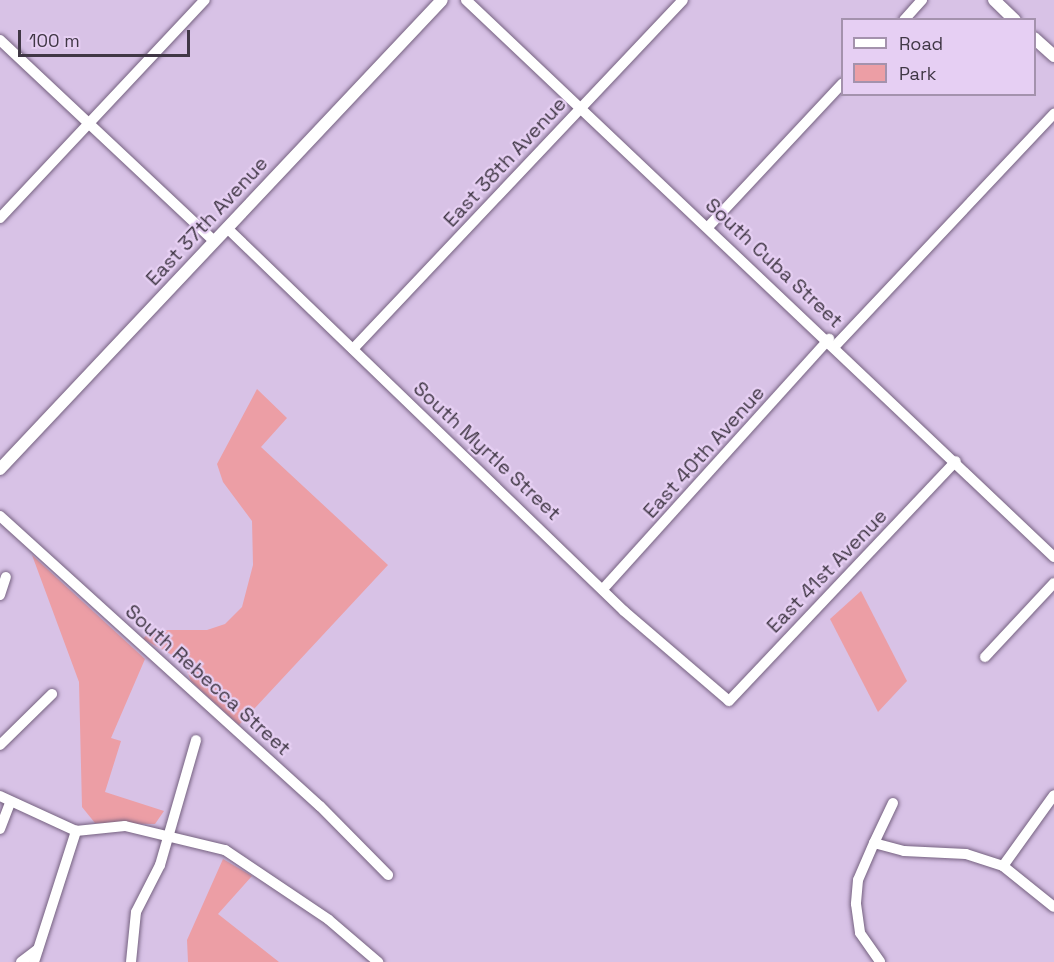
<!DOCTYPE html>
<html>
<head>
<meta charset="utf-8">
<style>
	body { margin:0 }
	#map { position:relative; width:1054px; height:962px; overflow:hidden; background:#d8c2e6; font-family:"Space Grotesk",sans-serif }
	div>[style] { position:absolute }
	.green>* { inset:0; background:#ec9ea5 }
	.roads { filter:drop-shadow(0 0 2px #756180) drop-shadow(0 0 2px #756180) }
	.minor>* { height:10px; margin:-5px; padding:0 5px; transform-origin:5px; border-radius:5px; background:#fff }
	.tertiary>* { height:12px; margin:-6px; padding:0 6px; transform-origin:6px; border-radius:6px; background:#fff }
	span { translate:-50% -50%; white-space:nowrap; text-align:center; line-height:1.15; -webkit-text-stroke:4.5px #e6cff3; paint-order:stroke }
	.street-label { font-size:20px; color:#403745 }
	.legend { position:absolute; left:841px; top:18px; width:195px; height:78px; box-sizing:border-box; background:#e6cff3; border:2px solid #a492ad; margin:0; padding:8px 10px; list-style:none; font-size:18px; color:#403745 }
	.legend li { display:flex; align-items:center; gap:12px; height:30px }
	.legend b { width:30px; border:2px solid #a492ad }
	.scale { position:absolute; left:18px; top:30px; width:172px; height:27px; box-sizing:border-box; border:3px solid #403745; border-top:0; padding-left:8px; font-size:18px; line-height:21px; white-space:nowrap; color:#403745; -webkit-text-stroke:4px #e6cff3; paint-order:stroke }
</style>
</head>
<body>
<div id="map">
	<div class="green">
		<div style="clip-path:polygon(257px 389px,287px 418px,261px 447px,388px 565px,239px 725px,191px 681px,183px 661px,143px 639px,151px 630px,207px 630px,225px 624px,242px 607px,253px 565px,252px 521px,223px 482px,217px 464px)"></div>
		<div style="clip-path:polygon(32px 555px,145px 659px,111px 738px,121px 741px,105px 792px,164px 811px,155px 824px,95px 823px,82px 807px,79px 682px)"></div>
		<div style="clip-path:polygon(861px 591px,907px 681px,878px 712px,830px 619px)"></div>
		<div style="clip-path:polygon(223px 859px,252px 876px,218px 914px,279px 962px,188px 962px,187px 940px)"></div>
	</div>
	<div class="roads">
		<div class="minor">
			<div style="left:466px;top:0;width:810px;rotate:43.45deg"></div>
			<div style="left:904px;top:20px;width:27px;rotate:-48deg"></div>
			<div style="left:0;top:40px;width:294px;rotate:43.2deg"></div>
			<div style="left:0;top:218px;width:299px;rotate:-46.8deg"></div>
			<div style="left:709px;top:226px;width:195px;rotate:-46.9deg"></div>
			<div style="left:227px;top:228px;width:552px;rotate:43.97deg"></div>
			<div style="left:624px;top:611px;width:138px;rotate:40.6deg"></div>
			<div style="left:729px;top:701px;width:330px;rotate:-46.6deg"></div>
			<div style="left:836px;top:345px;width:318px;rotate:-46.7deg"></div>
			<div style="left:353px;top:349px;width:480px;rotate:-46.6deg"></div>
			<div style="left:0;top:516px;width:432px;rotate:42.2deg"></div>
			<div style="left:320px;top:806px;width:97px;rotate:45.4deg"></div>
			<div style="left:604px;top:588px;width:336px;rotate:-47.9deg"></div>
			<div style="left:0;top:595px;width:19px;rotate:-72deg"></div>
			<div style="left:985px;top:657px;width:101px;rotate:-47deg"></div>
			<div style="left:0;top:745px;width:73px;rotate:-44.4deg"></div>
			<div style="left:0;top:796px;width:84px;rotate:24.7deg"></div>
			<div style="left:76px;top:831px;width:49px;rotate:-5.8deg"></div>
			<div style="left:125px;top:826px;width:103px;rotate:13.5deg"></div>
			<div style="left:225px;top:850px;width:125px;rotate:33.9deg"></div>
			<div style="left:329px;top:920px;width:65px;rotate:40.6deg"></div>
			<div style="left:893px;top:803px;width:44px;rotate:115.4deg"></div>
			<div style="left:874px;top:843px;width:31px;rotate:15deg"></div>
			<div style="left:904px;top:851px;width:62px;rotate:2.8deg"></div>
			<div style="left:966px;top:854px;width:39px;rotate:18deg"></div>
			<div style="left:1003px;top:866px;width:65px;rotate:38.8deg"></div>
			<div style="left:0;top:829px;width:26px;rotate:-69deg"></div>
			<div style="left:874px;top:843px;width:40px;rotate:113.4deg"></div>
			<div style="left:858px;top:880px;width:24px;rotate:95deg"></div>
			<div style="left:856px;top:904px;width:29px;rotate:82deg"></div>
			<div style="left:860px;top:933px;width:35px;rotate:55deg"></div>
			<div style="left:1003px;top:866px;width:87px;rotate:-54.3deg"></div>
			<div style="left:21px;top:962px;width:21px;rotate:-37deg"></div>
			<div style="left:34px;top:962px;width:138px;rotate:-72.2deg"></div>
			<div style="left:131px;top:962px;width:50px;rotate:-84.3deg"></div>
			<div style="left:136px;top:912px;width:53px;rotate:-62.9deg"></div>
			<div style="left:160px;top:865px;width:130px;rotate:-73.9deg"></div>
		</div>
		<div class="tertiary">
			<div style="left:994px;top:0;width:29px;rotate:44deg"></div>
			<div style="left:1034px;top:38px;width:27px;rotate:42deg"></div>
			<div style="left:0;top:469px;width:644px;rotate:-46.7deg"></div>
		</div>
	</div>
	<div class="street-label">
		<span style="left:505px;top:162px;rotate:-47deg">East 38th Avenue</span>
		<span style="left:207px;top:221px;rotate:-47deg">East 37th Avenue</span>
		<span style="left:774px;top:263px;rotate:43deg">South Cuba Street</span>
		<span style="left:487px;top:451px;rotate:43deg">South Myrtle Street</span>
		<span style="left:704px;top:452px;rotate:-48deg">East 40th Avenue</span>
		<span style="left:827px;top:571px;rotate:-46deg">East 41st Avenue</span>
		<span style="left:208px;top:680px;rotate:42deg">South Rebecca Street</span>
	</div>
	<ul class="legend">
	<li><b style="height:8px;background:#fff"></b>Road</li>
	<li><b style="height:16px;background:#ec9ea5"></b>Park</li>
	</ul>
	<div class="scale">100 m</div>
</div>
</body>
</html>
